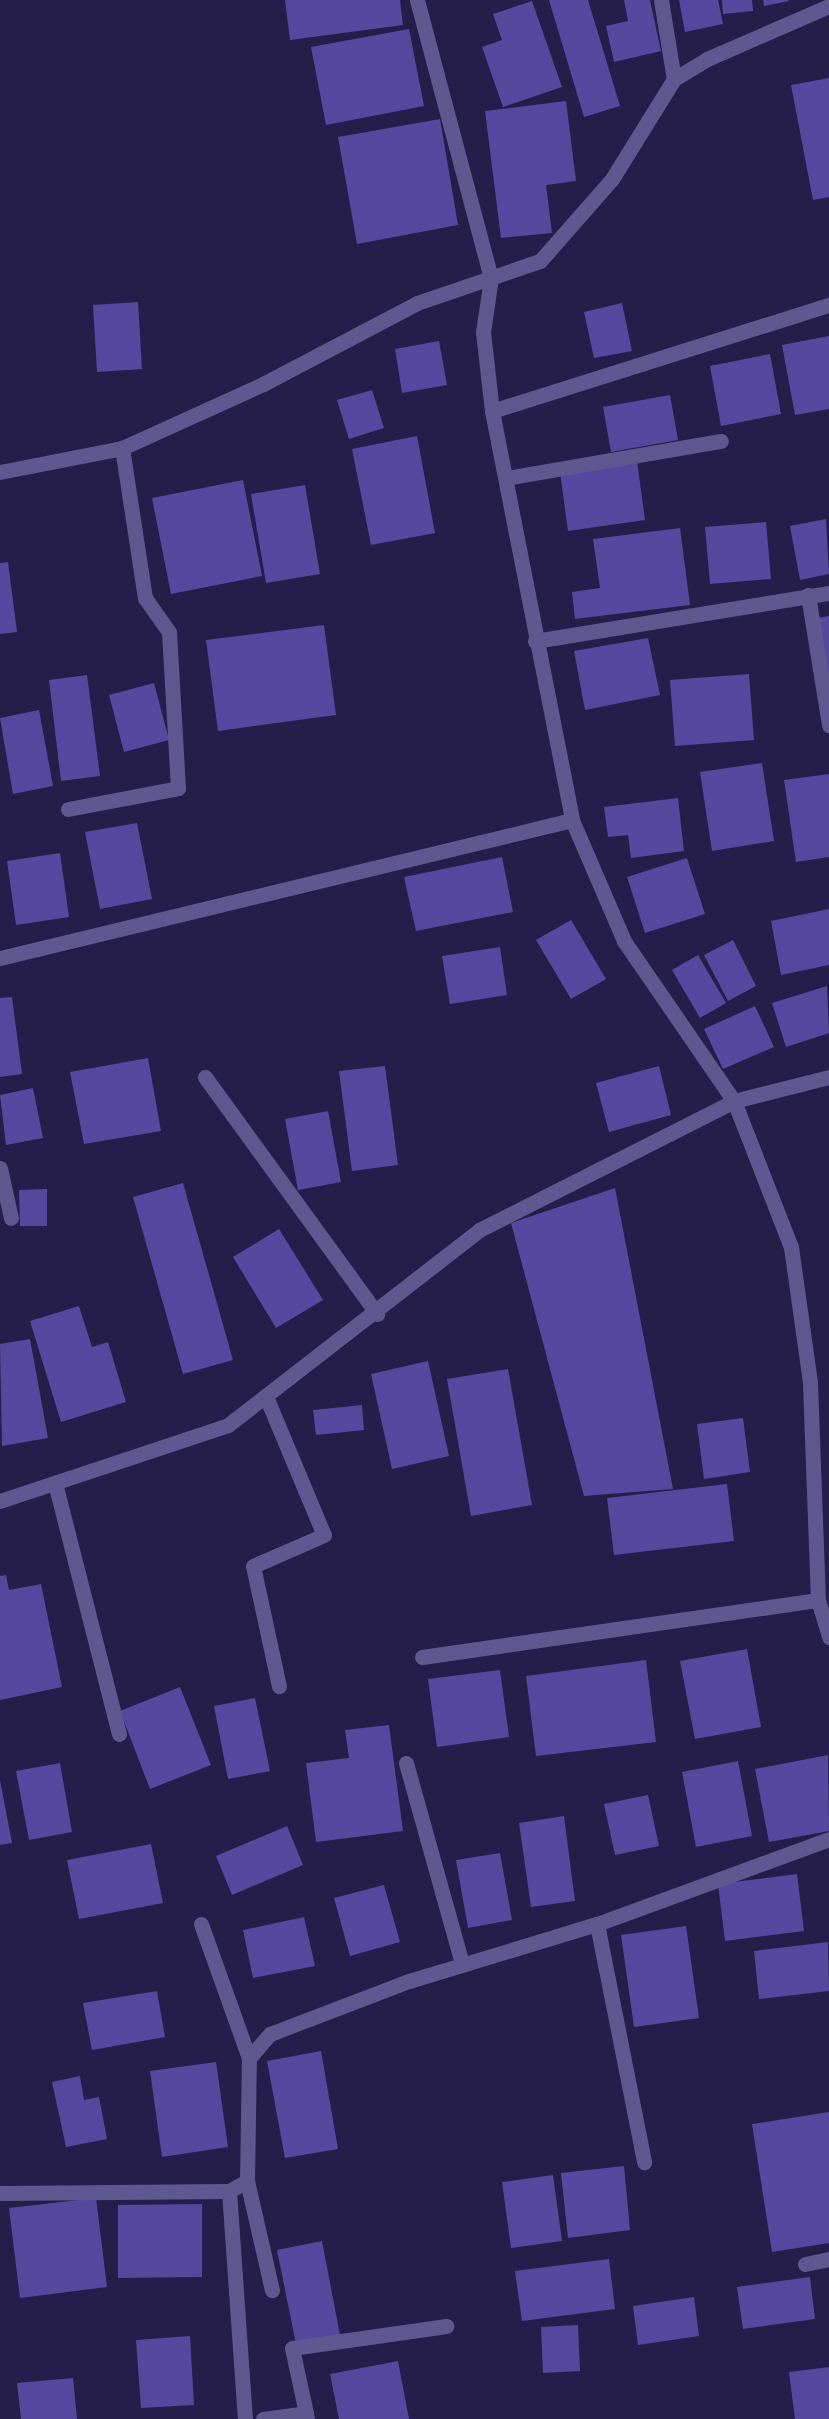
<!DOCTYPE html>
<html>
<head>
<meta charset="utf-8">
<style>
	body { margin:0 }
	#map { position:relative; width:829px; height:2419px; overflow:hidden; background:#251d4a; font-family:Raleway,sans-serif }
	div>[style] { position:absolute }
	.building>* { inset:0; background:#57489f }
	.minor>* { height:15px; margin:-7.5px; padding:0 7.5px; transform-origin:7.5px; border-radius:7.5px; background:#5f5890 }
	span { translate:-50% -50%; white-space:nowrap; text-align:center; line-height:1.15; -webkit-text-stroke:4.5px #0e0b1f; paint-order:stroke }
</style>
</head>
<body>
<div id="map">
	<div class="building">
		<div style="clip-path:polygon(285px 0,400px 0,403px 25px,290px 40px)"></div>
		<div style="clip-path:polygon(549px 0,588px 0,620px 106px,584px 117px)"></div>
		<div style="clip-path:polygon(624px 0,650px 0,661px 51px,614px 62px,606px 26px,628px 21px)"></div>
		<div style="clip-path:polygon(679px 0,718px 0,723px 24px,685px 32px)"></div>
		<div style="clip-path:polygon(722px 0,752px 0,753px 11px,723px 14px)"></div>
		<div style="clip-path:polygon(763px 0,788px 0,789px 1px,764px 6px)"></div>
		<div style="clip-path:polygon(532px 1px,562px 87px,503px 107px,482px 47px,502px 40px,493px 14px)"></div>
		<div style="clip-path:polygon(409px 29px,424px 106px,326px 125px,311px 47px)"></div>
		<div style="clip-path:polygon(829px 78px,829px 197px,813px 200px,791px 85px)"></div>
		<div style="clip-path:polygon(566px 101px,576px 181px,546px 185px,552px 233px,501px 238px,485px 111px)"></div>
		<div style="clip-path:polygon(440px 119px,458px 225px,357px 244px,338px 137px)"></div>
		<div style="clip-path:polygon(138px 302px,142px 369px,97px 372px,93px 305px)"></div>
		<div style="clip-path:polygon(622px 303px,632px 351px,594px 358px,584px 312px)"></div>
		<div style="clip-path:polygon(829px 336px,829px 409px,795px 415px,782px 345px)"></div>
		<div style="clip-path:polygon(439px 341px,447px 385px,402px 393px,395px 349px)"></div>
		<div style="clip-path:polygon(770px 354px,781px 414px,721px 426px,710px 366px)"></div>
		<div style="clip-path:polygon(372px 390px,384px 428px,349px 439px,337px 400px)"></div>
		<div style="clip-path:polygon(670px 395px,678px 440px,611px 452px,603px 407px)"></div>
		<div style="clip-path:polygon(417px 436px,435px 533px,371px 545px,352px 449px)"></div>
		<div style="clip-path:polygon(637px 461px,645px 520px,568px 531px,560px 472px)"></div>
		<div style="clip-path:polygon(243px 480px,262px 576px,171px 594px,152px 498px)"></div>
		<div style="clip-path:polygon(305px 485px,320px 574px,266px 583px,251px 494px)"></div>
		<div style="clip-path:polygon(826px 519px,829px 574px,800px 580px,790px 526px)"></div>
		<div style="clip-path:polygon(766px 522px,771px 579px,710px 584px,705px 527px)"></div>
		<div style="clip-path:polygon(680px 528px,690px 605px,575px 619px,572px 592px,600px 588px,593px 539px)"></div>
		<div style="clip-path:polygon(8px 562px,17px 632px,0 634px,0 563px)"></div>
		<div style="clip-path:polygon(829px 616px,829px 681px,818px 618px)"></div>
		<div style="clip-path:polygon(324px 625px,336px 715px,218px 731px,206px 640px)"></div>
		<div style="clip-path:polygon(648px 638px,660px 695px,585px 710px,574px 651px)"></div>
		<div style="clip-path:polygon(749px 674px,754px 740px,675px 746px,670px 680px)"></div>
		<div style="clip-path:polygon(87px 675px,100px 776px,61px 781px,49px 680px)"></div>
		<div style="clip-path:polygon(154px 683px,169px 740px,124px 752px,109px 695px)"></div>
		<div style="clip-path:polygon(39px 710px,53px 786px,13px 794px,0 718px)"></div>
		<div style="clip-path:polygon(762px 763px,774px 841px,712px 851px,700px 772px)"></div>
		<div style="clip-path:polygon(829px 774px,829px 857px,796px 862px,784px 780px)"></div>
		<div style="clip-path:polygon(678px 798px,684px 851px,631px 858px,628px 835px,608px 837px,604px 807px)"></div>
		<div style="clip-path:polygon(137px 823px,152px 899px,100px 909px,85px 832px)"></div>
		<div style="clip-path:polygon(60px 853px,69px 917px,16px 925px,7px 861px)"></div>
		<div style="clip-path:polygon(502px 857px,513px 912px,416px 931px,404px 877px)"></div>
		<div style="clip-path:polygon(687px 858px,705px 914px,645px 933px,627px 877px)"></div>
		<div style="clip-path:polygon(829px 909px,829px 965px,781px 975px,771px 921px)"></div>
		<div style="clip-path:polygon(571px 920px,606px 979px,571px 999px,536px 940px)"></div>
		<div style="clip-path:polygon(733px 940px,756px 986px,728px 1001px,704px 955px)"></div>
		<div style="clip-path:polygon(500px 947px,507px 995px,450px 1004px,442px 956px)"></div>
		<div style="clip-path:polygon(698px 955px,726px 1003px,700px 1018px,672px 970px)"></div>
		<div style="clip-path:polygon(827px 986px,829px 1033px,786px 1047px,772px 1003px)"></div>
		<div style="clip-path:polygon(12px 997px,22px 1074px,0 1077px,0 998px)"></div>
		<div style="clip-path:polygon(755px 1006px,774px 1047px,723px 1069px,704px 1029px)"></div>
		<div style="clip-path:polygon(148px 1058px,161px 1131px,84px 1144px,70px 1072px)"></div>
		<div style="clip-path:polygon(385px 1066px,398px 1165px,352px 1171px,339px 1071px)"></div>
		<div style="clip-path:polygon(659px 1066px,671px 1115px,609px 1132px,596px 1083px)"></div>
		<div style="clip-path:polygon(33px 1088px,43px 1138px,6px 1145px,0 1095px)"></div>
		<div style="clip-path:polygon(328px 1111px,341px 1182px,298px 1190px,285px 1119px)"></div>
		<div style="clip-path:polygon(183px 1183px,233px 1360px,183px 1374px,133px 1197px)"></div>
		<div style="clip-path:polygon(615px 1188px,673px 1489px,584px 1496px,511px 1223px)"></div>
		<div style="clip-path:polygon(47px 1189px,47px 1226px,20px 1226px,19px 1190px)"></div>
		<div style="clip-path:polygon(279px 1229px,323px 1300px,276px 1328px,233px 1257px)"></div>
		<div style="clip-path:polygon(79px 1306px,92px 1347px,108px 1342px,126px 1402px,61px 1422px,30px 1321px)"></div>
		<div style="clip-path:polygon(30px 1339px,48px 1438px,2px 1446px,0 1344px)"></div>
		<div style="clip-path:polygon(428px 1361px,449px 1456px,392px 1469px,371px 1374px)"></div>
		<div style="clip-path:polygon(508px 1369px,532px 1505px,471px 1516px,447px 1379px)"></div>
		<div style="clip-path:polygon(362px 1405px,364px 1430px,316px 1435px,313px 1410px)"></div>
		<div style="clip-path:polygon(743px 1418px,750px 1472px,704px 1479px,697px 1424px)"></div>
		<div style="clip-path:polygon(727px 1484px,734px 1541px,614px 1555px,607px 1498px)"></div>
		<div style="clip-path:polygon(6px 1575px,9px 1590px,41px 1584px,62px 1687px,0 1700px,0 1576px)"></div>
		<div style="clip-path:polygon(747px 1649px,761px 1727px,695px 1739px,680px 1661px)"></div>
		<div style="clip-path:polygon(646px 1660px,656px 1742px,536px 1756px,526px 1676px)"></div>
		<div style="clip-path:polygon(500px 1670px,509px 1737px,437px 1747px,428px 1679px)"></div>
		<div style="clip-path:polygon(180px 1687px,211px 1765px,150px 1789px,120px 1711px)"></div>
		<div style="clip-path:polygon(255px 1698px,270px 1771px,228px 1779px,214px 1706px)"></div>
		<div style="clip-path:polygon(389px 1725px,403px 1831px,316px 1842px,306px 1763px,349px 1758px,345px 1730px)"></div>
		<div style="clip-path:polygon(828px 1755px,829px 1831px,769px 1842px,755px 1769px)"></div>
		<div style="clip-path:polygon(738px 1761px,752px 1836px,696px 1847px,682px 1772px)"></div>
		<div style="clip-path:polygon(60px 1763px,72px 1832px,29px 1840px,16px 1771px)"></div>
		<div style="clip-path:polygon(0 1780px,12px 1843px,0 1845px)"></div>
		<div style="clip-path:polygon(648px 1795px,659px 1846px,615px 1855px,604px 1804px)"></div>
		<div style="clip-path:polygon(564px 1816px,575px 1901px,531px 1907px,519px 1823px)"></div>
		<div style="clip-path:polygon(287px 1826px,303px 1865px,232px 1895px,216px 1856px)"></div>
		<div style="clip-path:polygon(151px 1844px,163px 1903px,79px 1919px,67px 1860px)"></div>
		<div style="clip-path:polygon(500px 1853px,512px 1920px,468px 1928px,456px 1860px)"></div>
		<div style="clip-path:polygon(797px 1874px,804px 1931px,725px 1941px,718px 1884px)"></div>
		<div style="clip-path:polygon(384px 1885px,400px 1942px,350px 1956px,334px 1898px)"></div>
		<div style="clip-path:polygon(304px 1917px,315px 1966px,253px 1978px,243px 1930px)"></div>
		<div style="clip-path:polygon(686px 1926px,699px 2018px,634px 2027px,621px 1935px)"></div>
		<div style="clip-path:polygon(828px 1942px,829px 1991px,759px 1999px,754px 1951px)"></div>
		<div style="clip-path:polygon(157px 1991px,165px 2037px,92px 2050px,83px 2003px)"></div>
		<div style="clip-path:polygon(321px 2051px,338px 2149px,285px 2158px,267px 2061px)"></div>
		<div style="clip-path:polygon(216px 2062px,228px 2147px,162px 2157px,150px 2071px)"></div>
		<div style="clip-path:polygon(80px 2076px,84px 2100px,99px 2097px,107px 2139px,66px 2147px,52px 2082px)"></div>
		<div style="clip-path:polygon(829px 2112px,829px 2243px,772px 2252px,752px 2124px)"></div>
		<div style="clip-path:polygon(624px 2166px,630px 2230px,568px 2238px,561px 2173px)"></div>
		<div style="clip-path:polygon(553px 2175px,562px 2241px,511px 2248px,502px 2182px)"></div>
		<div style="clip-path:polygon(96px 2198px,107px 2287px,20px 2298px,9px 2208px)"></div>
		<div style="clip-path:polygon(202px 2204px,202px 2277px,118px 2278px,118px 2205px)"></div>
		<div style="clip-path:polygon(322px 2241px,340px 2335px,296px 2344px,277px 2250px)"></div>
		<div style="clip-path:polygon(609px 2259px,615px 2309px,522px 2321px,515px 2271px)"></div>
		<div style="clip-path:polygon(810px 2277px,815px 2319px,743px 2329px,737px 2287px)"></div>
		<div style="clip-path:polygon(694px 2297px,699px 2336px,638px 2345px,633px 2306px)"></div>
		<div style="clip-path:polygon(578px 2325px,580px 2371px,543px 2373px,541px 2327px)"></div>
		<div style="clip-path:polygon(190px 2336px,194px 2405px,141px 2408px,136px 2340px)"></div>
		<div style="clip-path:polygon(398px 2361px,409px 2419px,339px 2419px,330px 2374px)"></div>
		<div style="clip-path:polygon(829px 2367px,829px 2419px,795px 2419px,789px 2372px)"></div>
		<div style="clip-path:polygon(73px 2378px,77px 2419px,21px 2419px,17px 2383px)"></div>
	</div>
	<div class="minor">
		<div style="left:417px;top:0;width:288px;rotate:75.1deg"></div>
		<div style="left:491px;top:278px;width:55px;rotate:98.4deg"></div>
		<div style="left:483px;top:332px;width:80px;rotate:83.5deg"></div>
		<div style="left:492px;top:411px;width:417px;rotate:78.9deg"></div>
		<div style="left:572px;top:820px;width:132px;rotate:66.7deg"></div>
		<div style="left:624px;top:941px;width:194px;rotate:55.5deg"></div>
		<div style="left:734px;top:1101px;width:157px;rotate:68.7deg"></div>
		<div style="left:791px;top:1247px;width:137px;rotate:82deg"></div>
		<div style="left:810px;top:1383px;width:217px;rotate:87.9deg"></div>
		<div style="left:818px;top:1600px;width:39px;rotate:73deg"></div>
		<div style="left:661px;top:0;width:80px;rotate:80.7deg"></div>
		<div style="left:492px;top:411px;width:353px;rotate:-17.5deg"></div>
		<div style="left:0;top:472px;width:124px;rotate:-11.1deg"></div>
		<div style="left:122px;top:448px;width:155px;rotate:-24.4deg"></div>
		<div style="left:263px;top:384px;width:174px;rotate:-27.7deg"></div>
		<div style="left:417px;top:303px;width:130px;rotate:-18.9deg"></div>
		<div style="left:540px;top:261px;width:109px;rotate:-48.7deg"></div>
		<div style="left:612px;top:179px;width:118px;rotate:-58.2deg"></div>
		<div style="left:674px;top:79px;width:39px;rotate:-31deg"></div>
		<div style="left:707px;top:59px;width:133px;rotate:-23.5deg"></div>
		<div style="left:506px;top:478px;width:218px;rotate:-9.8deg"></div>
		<div style="left:808px;top:595px;width:132px;rotate:80.8deg"></div>
		<div style="left:535px;top:641px;width:298px;rotate:-9.3deg"></div>
		<div style="left:68px;top:809px;width:112px;rotate:-10.8deg"></div>
		<div style="left:178px;top:788px;width:156px;rotate:-93.3deg"></div>
		<div style="left:169px;top:632px;width:42px;rotate:-125.2deg"></div>
		<div style="left:145px;top:598px;width:152px;rotate:-98.7deg"></div>
		<div style="left:0;top:958px;width:588px;rotate:-13.56deg"></div>
		<div style="left:205px;top:1077px;width:293px;rotate:54deg"></div>
		<div style="left:0;top:1168px;width:51px;rotate:77.6deg"></div>
		<div style="left:267px;top:1399px;width:147px;rotate:67.3deg"></div>
		<div style="left:324px;top:1535px;width:77px;rotate:156.4deg"></div>
		<div style="left:253px;top:1566px;width:123px;rotate:77.8deg"></div>
		<div style="left:55px;top:1483px;width:259px;rotate:75.7deg"></div>
		<div style="left:0;top:1501px;width:240px;rotate:-18.4deg"></div>
		<div style="left:228px;top:1425px;width:318px;rotate:-37.8deg"></div>
		<div style="left:479px;top:1230px;width:286px;rotate:-26.8deg"></div>
		<div style="left:734px;top:1101px;width:98px;rotate:-14.2deg"></div>
		<div style="left:422px;top:1657px;width:400px;rotate:-8.2deg"></div>
		<div style="left:406px;top:1763px;width:209px;rotate:74.4deg"></div>
		<div style="left:201px;top:1924px;width:142px;rotate:70.3deg"></div>
		<div style="left:597px;top:1924px;width:243px;rotate:78.8deg"></div>
		<div style="left:247px;top:2181px;width:112px;rotate:77.1deg"></div>
		<div style="left:229px;top:2191px;width:229px;rotate:86deg"></div>
		<div style="left:0;top:2193px;width:229px;rotate:-0.5deg"></div>
		<div style="left:229px;top:2191px;width:21px;rotate:-29deg"></div>
		<div style="left:247px;top:2181px;width:123px;rotate:-89.1deg"></div>
		<div style="left:249px;top:2058px;width:32px;rotate:-49deg"></div>
		<div style="left:270px;top:2034px;width:149px;rotate:-20.9deg"></div>
		<div style="left:409px;top:1981px;width:196px;rotate:-16.9deg"></div>
		<div style="left:597px;top:1924px;width:247px;rotate:-20.1deg"></div>
		<div style="left:805px;top:2264px;width:25px;rotate:-12deg"></div>
		<div style="left:306px;top:2413px;width:66px;rotate:-102.2deg"></div>
		<div style="left:292px;top:2348px;width:156px;rotate:-8.1deg"></div>
		<div style="left:263px;top:2419px;width:43px;rotate:-7.9deg"></div>
		<div style="left:306px;top:2413px;width:6px;rotate:81deg"></div>
	</div>
</div>
</body>
</html>
